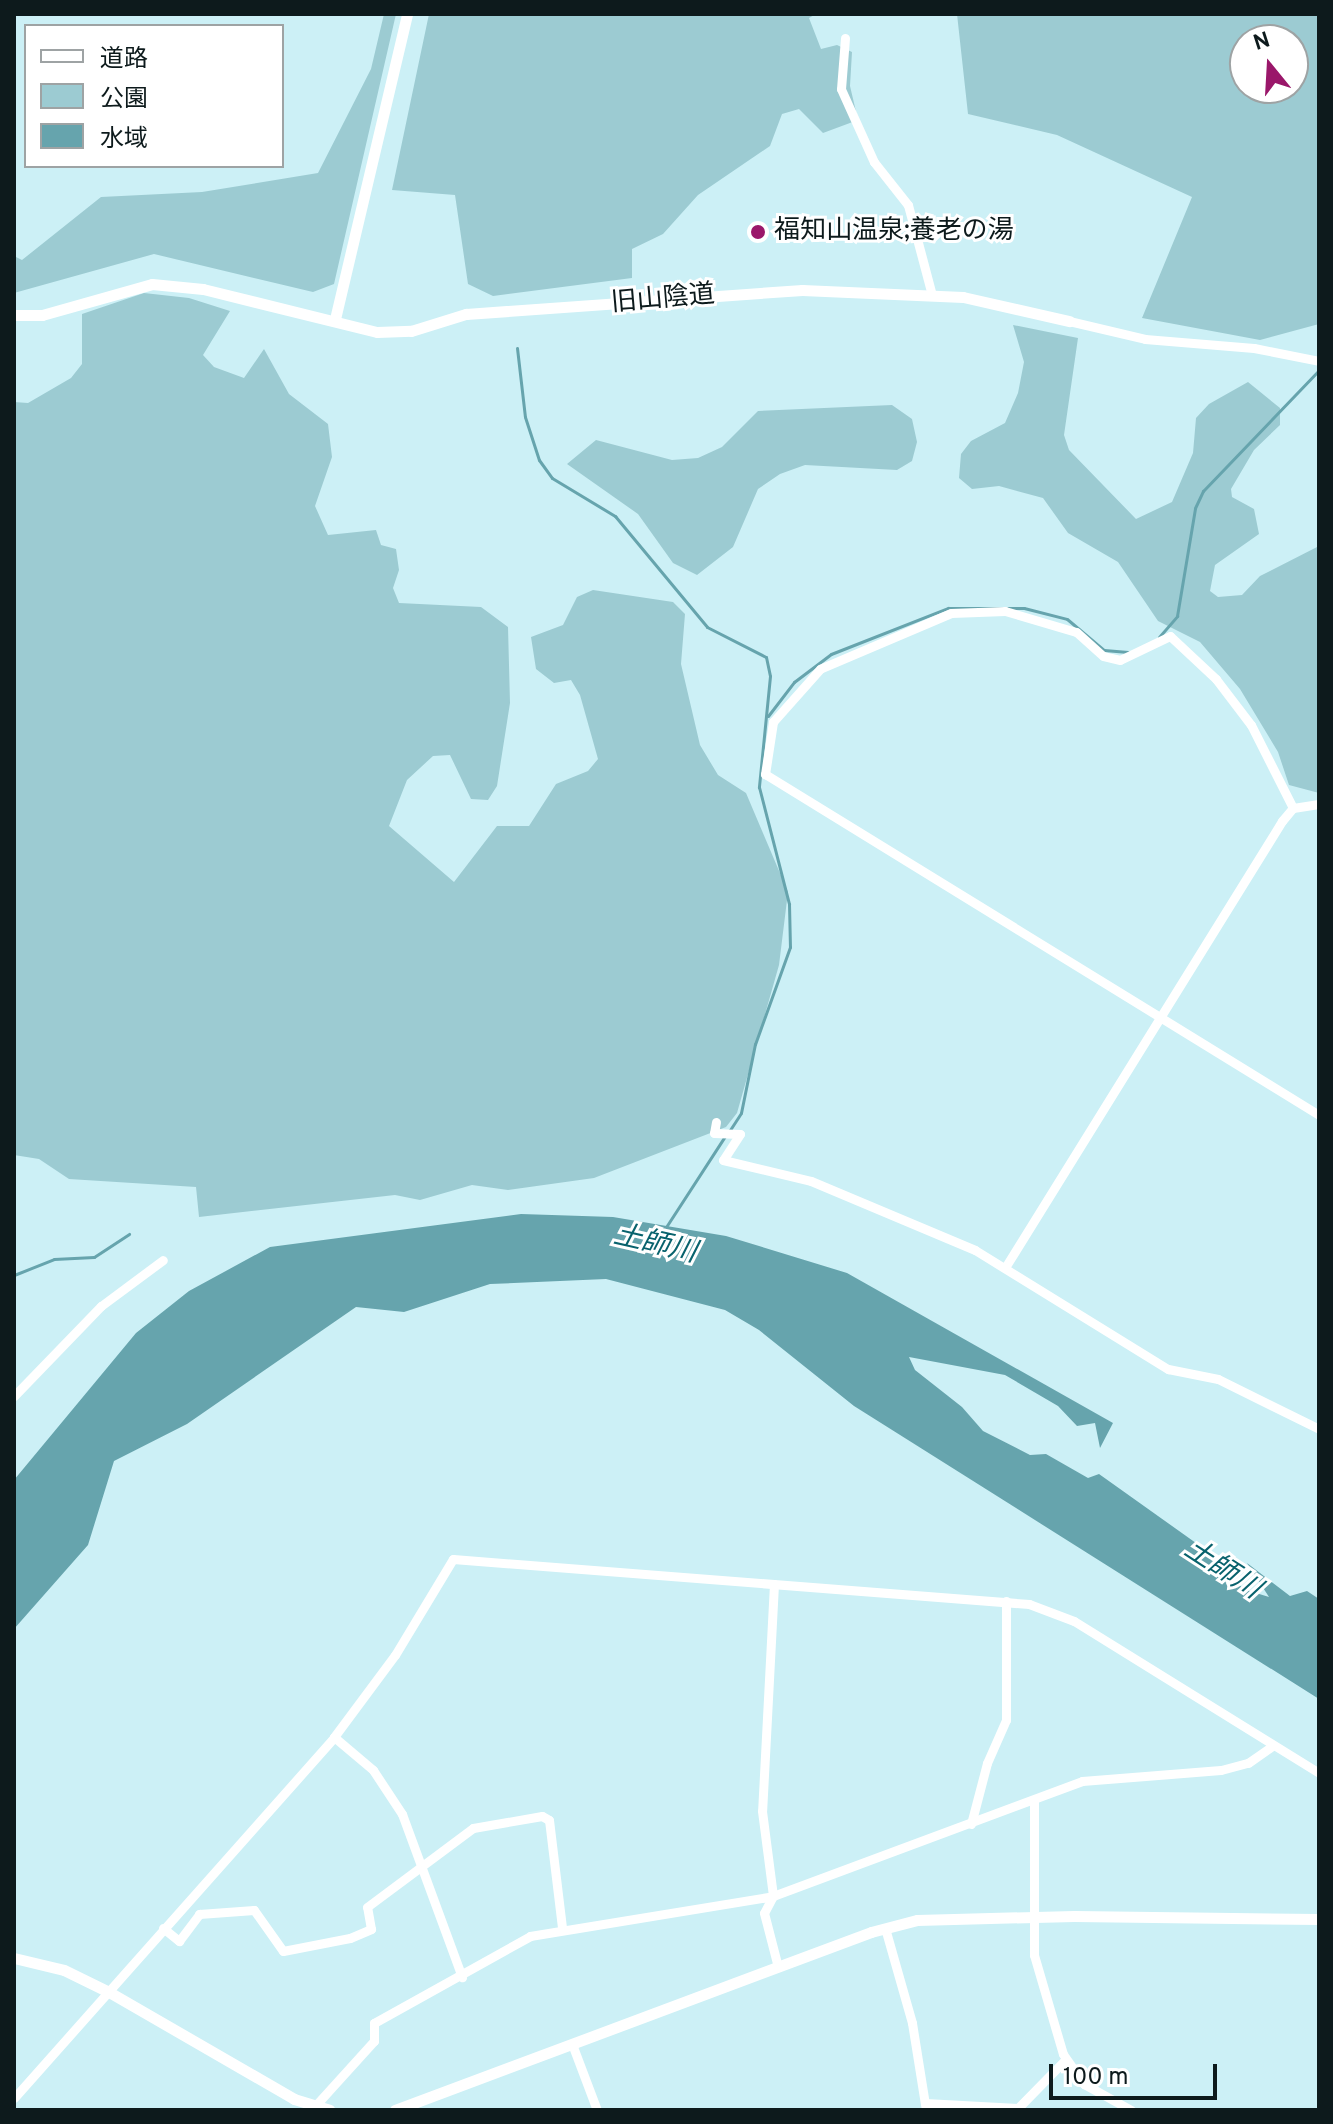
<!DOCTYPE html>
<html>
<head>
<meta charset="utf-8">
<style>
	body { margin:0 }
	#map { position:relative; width:1333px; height:2124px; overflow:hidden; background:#ccf0f6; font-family:Overpass,"Noto Sans JP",sans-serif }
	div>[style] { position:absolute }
	.green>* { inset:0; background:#9ccbd2 }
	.water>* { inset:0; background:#66a4ad }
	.stream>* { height:3px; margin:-1.5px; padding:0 1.5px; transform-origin:1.5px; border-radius:1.5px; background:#66a4ad }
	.minor>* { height:9px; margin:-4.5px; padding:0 4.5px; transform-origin:4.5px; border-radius:4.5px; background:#fff }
	.tertiary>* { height:11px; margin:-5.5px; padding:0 5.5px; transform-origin:5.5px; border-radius:5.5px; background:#fff }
	.dots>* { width:22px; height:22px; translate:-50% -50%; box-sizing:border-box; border:4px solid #fff; border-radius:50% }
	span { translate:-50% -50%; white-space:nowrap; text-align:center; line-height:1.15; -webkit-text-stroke:6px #fff; paint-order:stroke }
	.poi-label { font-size:26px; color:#0d1a1c }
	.left { translate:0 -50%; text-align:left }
	.street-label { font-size:26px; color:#0d1a1c }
	.water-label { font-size:28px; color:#08626d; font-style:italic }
	.frame { position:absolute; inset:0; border:16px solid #0d1a1c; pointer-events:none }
	.legend { position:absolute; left:24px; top:24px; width:260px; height:144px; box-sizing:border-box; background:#fff; border:2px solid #9ea3a4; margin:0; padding:10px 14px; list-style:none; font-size:24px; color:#0d1a1c }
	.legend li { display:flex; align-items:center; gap:16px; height:40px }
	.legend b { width:40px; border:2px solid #9ea3a4 }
	.north { position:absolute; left:1229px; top:24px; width:80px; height:80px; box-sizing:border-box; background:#fff; border:2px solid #9ea3a4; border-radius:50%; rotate:342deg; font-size:22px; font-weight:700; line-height:32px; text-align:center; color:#0d1a1c }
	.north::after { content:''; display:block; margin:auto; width:28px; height:36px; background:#9a176a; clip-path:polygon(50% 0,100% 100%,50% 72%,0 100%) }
	.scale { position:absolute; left:1049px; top:2064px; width:168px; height:36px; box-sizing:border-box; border:4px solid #0d1a1c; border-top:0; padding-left:10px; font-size:24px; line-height:28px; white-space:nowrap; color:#0d1a1c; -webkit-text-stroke:6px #fff; paint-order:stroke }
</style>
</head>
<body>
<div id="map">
	<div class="green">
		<div style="clip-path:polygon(384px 14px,396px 14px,334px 284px,313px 292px,154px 254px,14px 293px,14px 256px,22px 260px,101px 197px,202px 192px,318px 173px,371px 69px)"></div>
		<div style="clip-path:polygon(429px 14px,816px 14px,809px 18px,821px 49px,837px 45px,852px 52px,850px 86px,858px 120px,823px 133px,799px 109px,782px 114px,770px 146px,698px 195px,663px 234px,632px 249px,632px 278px,493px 296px,468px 284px,455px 195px,392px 190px)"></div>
		<div style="clip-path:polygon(evenodd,957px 14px,1319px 14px,1319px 324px,1260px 340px,1142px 318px,1192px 197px,1057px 135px,968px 114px,957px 14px,1293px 40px,1293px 88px,1245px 88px,1245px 40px,1293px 40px)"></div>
		<div style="clip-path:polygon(144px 293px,189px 298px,230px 311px,203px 355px,214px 367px,244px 378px,264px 349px,289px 394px,328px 424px,332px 457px,315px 506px,328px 535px,376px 530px,381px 545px,396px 549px,399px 570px,393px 588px,399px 603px,481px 607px,508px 627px,510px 703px,497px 786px,488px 800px,471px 799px,450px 755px,433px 756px,407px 780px,389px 826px,454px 882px,497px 826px,529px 826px,556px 784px,588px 771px,598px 759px,580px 695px,571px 680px,554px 683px,536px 669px,531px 637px,563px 625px,577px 597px,593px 590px,673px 602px,685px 614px,681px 664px,700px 745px,718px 775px,746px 793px,788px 892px,779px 965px,737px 1113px,726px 1127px,594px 1178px,508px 1190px,472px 1185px,420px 1200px,395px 1195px,199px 1217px,196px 1187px,69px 1179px,39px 1159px,14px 1155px,14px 402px,28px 403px,71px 378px,82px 364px,82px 314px)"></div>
		<div style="clip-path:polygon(1013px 325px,1078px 338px,1064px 435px,1069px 450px,1136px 519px,1172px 502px,1193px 453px,1196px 418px,1209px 404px,1248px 382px,1280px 408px,1280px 425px,1254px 450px,1231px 489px,1232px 497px,1254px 509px,1259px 534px,1215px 565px,1210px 591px,1218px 597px,1242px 595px,1260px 576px,1319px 546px,1319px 793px,1289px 785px,1278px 752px,1240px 689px,1200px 642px,1158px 621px,1118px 562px,1068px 533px,1043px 498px,999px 486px,972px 489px,959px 478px,961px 454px,971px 441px,1005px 423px,1018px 393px,1024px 362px)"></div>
		<div style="clip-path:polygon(892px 405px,912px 419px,917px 442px,912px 461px,897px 470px,805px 465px,780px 474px,758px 489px,733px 547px,697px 575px,673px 563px,638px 514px,567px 464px,596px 440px,672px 460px,698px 458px,722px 447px,758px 411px)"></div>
	</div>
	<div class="water">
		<div style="clip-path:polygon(521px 1214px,613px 1217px,726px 1236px,847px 1273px,1113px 1423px,1100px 1448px,1095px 1423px,1077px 1426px,1058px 1406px,1005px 1375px,909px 1357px,915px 1370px,962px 1407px,983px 1431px,1030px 1455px,1046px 1454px,1088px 1478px,1099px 1474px,1217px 1558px,1243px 1589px,1269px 1597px,1247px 1563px,1290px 1596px,1307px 1591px,1319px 1599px,1319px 1699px,854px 1406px,759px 1330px,725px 1310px,606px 1279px,490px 1284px,404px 1312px,356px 1307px,187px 1424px,114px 1461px,88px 1545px,14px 1629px,14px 1480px,136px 1333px,189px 1291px,270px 1247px)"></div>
	</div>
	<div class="stream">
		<div style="left:517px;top:348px;width:69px;rotate:83.4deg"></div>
		<div style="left:525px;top:417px;width:45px;rotate:72deg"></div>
		<div style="left:539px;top:460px;width:22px;rotate:54deg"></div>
		<div style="left:552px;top:478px;width:74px;rotate:31.1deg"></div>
		<div style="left:615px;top:516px;width:144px;rotate:50.3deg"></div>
		<div style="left:707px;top:627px;width:66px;rotate:27deg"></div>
		<div style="left:766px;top:657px;width:19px;rotate:78deg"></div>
		<div style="left:770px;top:676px;width:112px;rotate:95.7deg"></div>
		<div style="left:759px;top:787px;width:121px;rotate:75.6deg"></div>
		<div style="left:789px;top:904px;width:43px;rotate:88.7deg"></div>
		<div style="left:790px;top:947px;width:103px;rotate:109.8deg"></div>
		<div style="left:755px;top:1044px;width:70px;rotate:101.5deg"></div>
		<div style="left:741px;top:1113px;width:20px;rotate:123deg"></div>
		<div style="left:1159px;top:637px;width:28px;rotate:-49deg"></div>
		<div style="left:1177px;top:616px;width:109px;rotate:-80.5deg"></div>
		<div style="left:1195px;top:508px;width:19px;rotate:-65deg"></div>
		<div style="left:1203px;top:491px;width:168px;rotate:-46.2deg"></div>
		<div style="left:768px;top:716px;width:43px;rotate:-52.6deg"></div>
		<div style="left:794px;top:682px;width:46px;rotate:-37.1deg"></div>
		<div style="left:831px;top:654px;width:126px;rotate:-21.5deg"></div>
		<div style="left:948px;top:608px;width:76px"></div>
		<div style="left:1024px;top:608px;width:44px;rotate:14.3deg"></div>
		<div style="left:1067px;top:619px;width:48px;rotate:40deg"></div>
		<div style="left:1104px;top:650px;width:24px;rotate:5deg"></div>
		<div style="left:666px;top:1227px;width:108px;rotate:-57deg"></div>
		<div style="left:14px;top:1275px;width:43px;rotate:-21.8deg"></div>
		<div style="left:54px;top:1259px;width:40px;rotate:-2.9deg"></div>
		<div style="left:94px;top:1257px;width:42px;rotate:-33.3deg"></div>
	</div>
	<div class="minor">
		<div style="left:845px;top:38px;width:51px;rotate:94.5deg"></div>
		<div style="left:841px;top:89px;width:80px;rotate:65.7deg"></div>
		<div style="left:874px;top:162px;width:55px;rotate:51.7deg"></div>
		<div style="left:908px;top:205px;width:93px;rotate:75.1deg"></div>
		<div style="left:1069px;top:321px;width:78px;rotate:13.3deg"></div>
		<div style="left:1145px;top:339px;width:109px;rotate:4.7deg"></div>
		<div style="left:1254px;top:348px;width:66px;rotate:11.3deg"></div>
		<div style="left:1293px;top:808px;width:93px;rotate:-116.8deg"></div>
		<div style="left:1251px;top:725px;width:58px;rotate:-127.3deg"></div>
		<div style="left:1216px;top:679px;width:63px;rotate:-136.9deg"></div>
		<div style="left:1170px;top:636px;width:55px;rotate:154.4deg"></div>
		<div style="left:1120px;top:660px;width:17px;rotate:-167deg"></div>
		<div style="left:1103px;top:656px;width:36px;rotate:-138deg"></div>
		<div style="left:1076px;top:632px;width:74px;rotate:-163.5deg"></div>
		<div style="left:1005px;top:611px;width:54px;rotate:177.9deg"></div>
		<div style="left:951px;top:613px;width:142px;rotate:156.9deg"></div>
		<div style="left:820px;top:669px;width:71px;rotate:131.6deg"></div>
		<div style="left:773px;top:722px;width:53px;rotate:98.7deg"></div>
		<div style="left:765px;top:774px;width:651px;rotate:31.61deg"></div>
		<div style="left:716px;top:1122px;width:11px;rotate:100deg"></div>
		<div style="left:714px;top:1133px;width:26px;rotate:2deg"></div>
		<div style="left:740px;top:1134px;width:31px;rotate:123deg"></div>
		<div style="left:723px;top:1160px;width:90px;rotate:13.4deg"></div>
		<div style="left:811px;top:1181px;width:178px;rotate:22.8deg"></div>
		<div style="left:975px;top:1250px;width:227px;rotate:31.7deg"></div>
		<div style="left:1168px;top:1369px;width:51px;rotate:11.3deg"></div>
		<div style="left:1218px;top:1379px;width:113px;rotate:26.3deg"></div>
		<div style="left:1006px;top:1266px;width:524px;rotate:-58.19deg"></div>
		<div style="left:1282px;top:821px;width:17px;rotate:-50deg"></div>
		<div style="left:1293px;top:808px;width:26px;rotate:-9deg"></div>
		<div style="left:14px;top:1396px;width:125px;rotate:-46deg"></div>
		<div style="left:101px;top:1306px;width:77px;rotate:-36.6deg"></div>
		<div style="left:774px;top:1584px;width:227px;rotate:93deg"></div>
		<div style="left:762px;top:1811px;width:86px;rotate:82.6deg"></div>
		<div style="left:773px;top:1896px;width:19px;rotate:118deg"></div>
		<div style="left:764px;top:1913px;width:56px;rotate:75.5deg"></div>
		<div style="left:334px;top:1737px;width:51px;rotate:40.2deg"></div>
		<div style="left:373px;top:1770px;width:53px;rotate:56.6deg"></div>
		<div style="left:402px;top:1814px;width:174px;rotate:69.8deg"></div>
		<div style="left:1034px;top:1800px;width:155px;rotate:90deg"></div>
		<div style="left:1034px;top:1955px;width:103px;rotate:73.7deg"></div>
		<div style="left:1063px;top:2054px;width:37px;rotate:55deg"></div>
		<div style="left:1084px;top:2084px;width:54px;rotate:29deg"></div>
		<div style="left:971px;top:1824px;width:63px;rotate:-75.3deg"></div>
		<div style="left:987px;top:1763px;width:47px;rotate:-66.2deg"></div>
		<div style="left:1006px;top:1720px;width:119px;rotate:-90deg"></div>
		<div style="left:163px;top:1928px;width:21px;rotate:39deg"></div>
		<div style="left:179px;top:1941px;width:34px;rotate:-53deg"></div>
		<div style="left:199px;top:1914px;width:55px;rotate:-4.2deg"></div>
		<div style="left:254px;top:1910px;width:50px;rotate:54.7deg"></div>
		<div style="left:283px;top:1951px;width:68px;rotate:-11deg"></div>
		<div style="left:350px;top:1938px;width:23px;rotate:-23deg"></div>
		<div style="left:371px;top:1929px;width:22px;rotate:-100deg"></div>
		<div style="left:367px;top:1907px;width:132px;rotate:-36.7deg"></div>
		<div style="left:473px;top:1828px;width:70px;rotate:-9.9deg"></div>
		<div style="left:542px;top:1816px;width:8px;rotate:30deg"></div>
		<div style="left:549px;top:1820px;width:109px;rotate:83.1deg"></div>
		<div style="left:885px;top:1928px;width:99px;rotate:74.1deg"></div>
		<div style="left:912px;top:2023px;width:88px;rotate:80.9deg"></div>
		<div style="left:572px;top:2044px;width:71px;rotate:69.3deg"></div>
		<div style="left:14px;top:2098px;width:482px;rotate:-48.4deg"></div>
		<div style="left:334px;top:1737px;width:102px;rotate:-53.4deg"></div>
		<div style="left:395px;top:1655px;width:112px;rotate:-58.9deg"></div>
		<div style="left:453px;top:1559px;width:578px;rotate:4.47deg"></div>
		<div style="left:1029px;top:1604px;width:48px;rotate:20.7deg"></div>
		<div style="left:1074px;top:1621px;width:288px;rotate:31.8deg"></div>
		<div style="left:925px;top:2103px;width:93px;rotate:3.1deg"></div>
		<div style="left:1018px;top:2108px;width:67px;rotate:-45.6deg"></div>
		<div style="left:315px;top:2106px;width:88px;rotate:-47.8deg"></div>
		<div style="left:374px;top:2041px;width:18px;rotate:-90deg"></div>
		<div style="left:374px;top:2023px;width:179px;rotate:-29.1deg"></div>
		<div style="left:530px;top:1936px;width:246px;rotate:-9.3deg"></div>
		<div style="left:773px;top:1896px;width:330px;rotate:-20.4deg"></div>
		<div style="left:1082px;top:1781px;width:139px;rotate:-4.5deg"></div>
		<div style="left:1221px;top:1770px;width:28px;rotate:-15deg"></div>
		<div style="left:1248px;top:1763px;width:29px;rotate:-35deg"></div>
	</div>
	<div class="tertiary">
		<div style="left:14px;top:315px;width:28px"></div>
		<div style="left:42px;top:315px;width:114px;rotate:-15.7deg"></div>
		<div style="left:152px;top:284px;width:51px;rotate:5.6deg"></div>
		<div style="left:203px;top:289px;width:179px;rotate:13.9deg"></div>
		<div style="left:377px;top:332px;width:34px;rotate:-2deg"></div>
		<div style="left:411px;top:331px;width:58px;rotate:-17.2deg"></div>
		<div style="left:466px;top:314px;width:337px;rotate:-4.1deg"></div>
		<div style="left:802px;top:290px;width:161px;rotate:2.5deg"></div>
		<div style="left:963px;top:297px;width:109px;rotate:12.8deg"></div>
		<div style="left:335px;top:319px;width:313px;rotate:-76.7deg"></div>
		<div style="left:14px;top:1958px;width:51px;rotate:13.5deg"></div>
		<div style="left:64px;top:1970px;width:50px;rotate:26.1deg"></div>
		<div style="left:109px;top:1992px;width:214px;rotate:30deg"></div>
		<div style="left:294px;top:2099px;width:37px;rotate:17deg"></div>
		<div style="left:395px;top:2110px;width:508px;rotate:-20.5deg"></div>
		<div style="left:871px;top:1932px;width:48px;rotate:-14.6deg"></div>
		<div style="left:917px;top:1920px;width:157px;rotate:-1.5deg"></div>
		<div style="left:1074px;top:1916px;width:245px;rotate:0.7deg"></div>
	</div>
	<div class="dots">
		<div style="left:758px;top:232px;background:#9a176a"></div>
	</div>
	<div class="poi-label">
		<span class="left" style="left:774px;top:232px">福知山温泉;養老の湯</span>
	</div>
	<div class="street-label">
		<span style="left:663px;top:300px;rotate:-5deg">旧山陰道</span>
	</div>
	<div class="water-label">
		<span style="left:655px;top:1245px;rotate:13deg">土師川</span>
		<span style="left:1222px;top:1570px;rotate:33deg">土師川</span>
	</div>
	<div class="frame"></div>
	<ul class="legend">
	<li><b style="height:10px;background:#fff"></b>道路</li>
	<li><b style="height:22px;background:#9ccbd2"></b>公園</li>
	<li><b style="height:22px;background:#66a4ad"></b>水域</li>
	</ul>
	<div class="north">N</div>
	<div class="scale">100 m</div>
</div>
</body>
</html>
